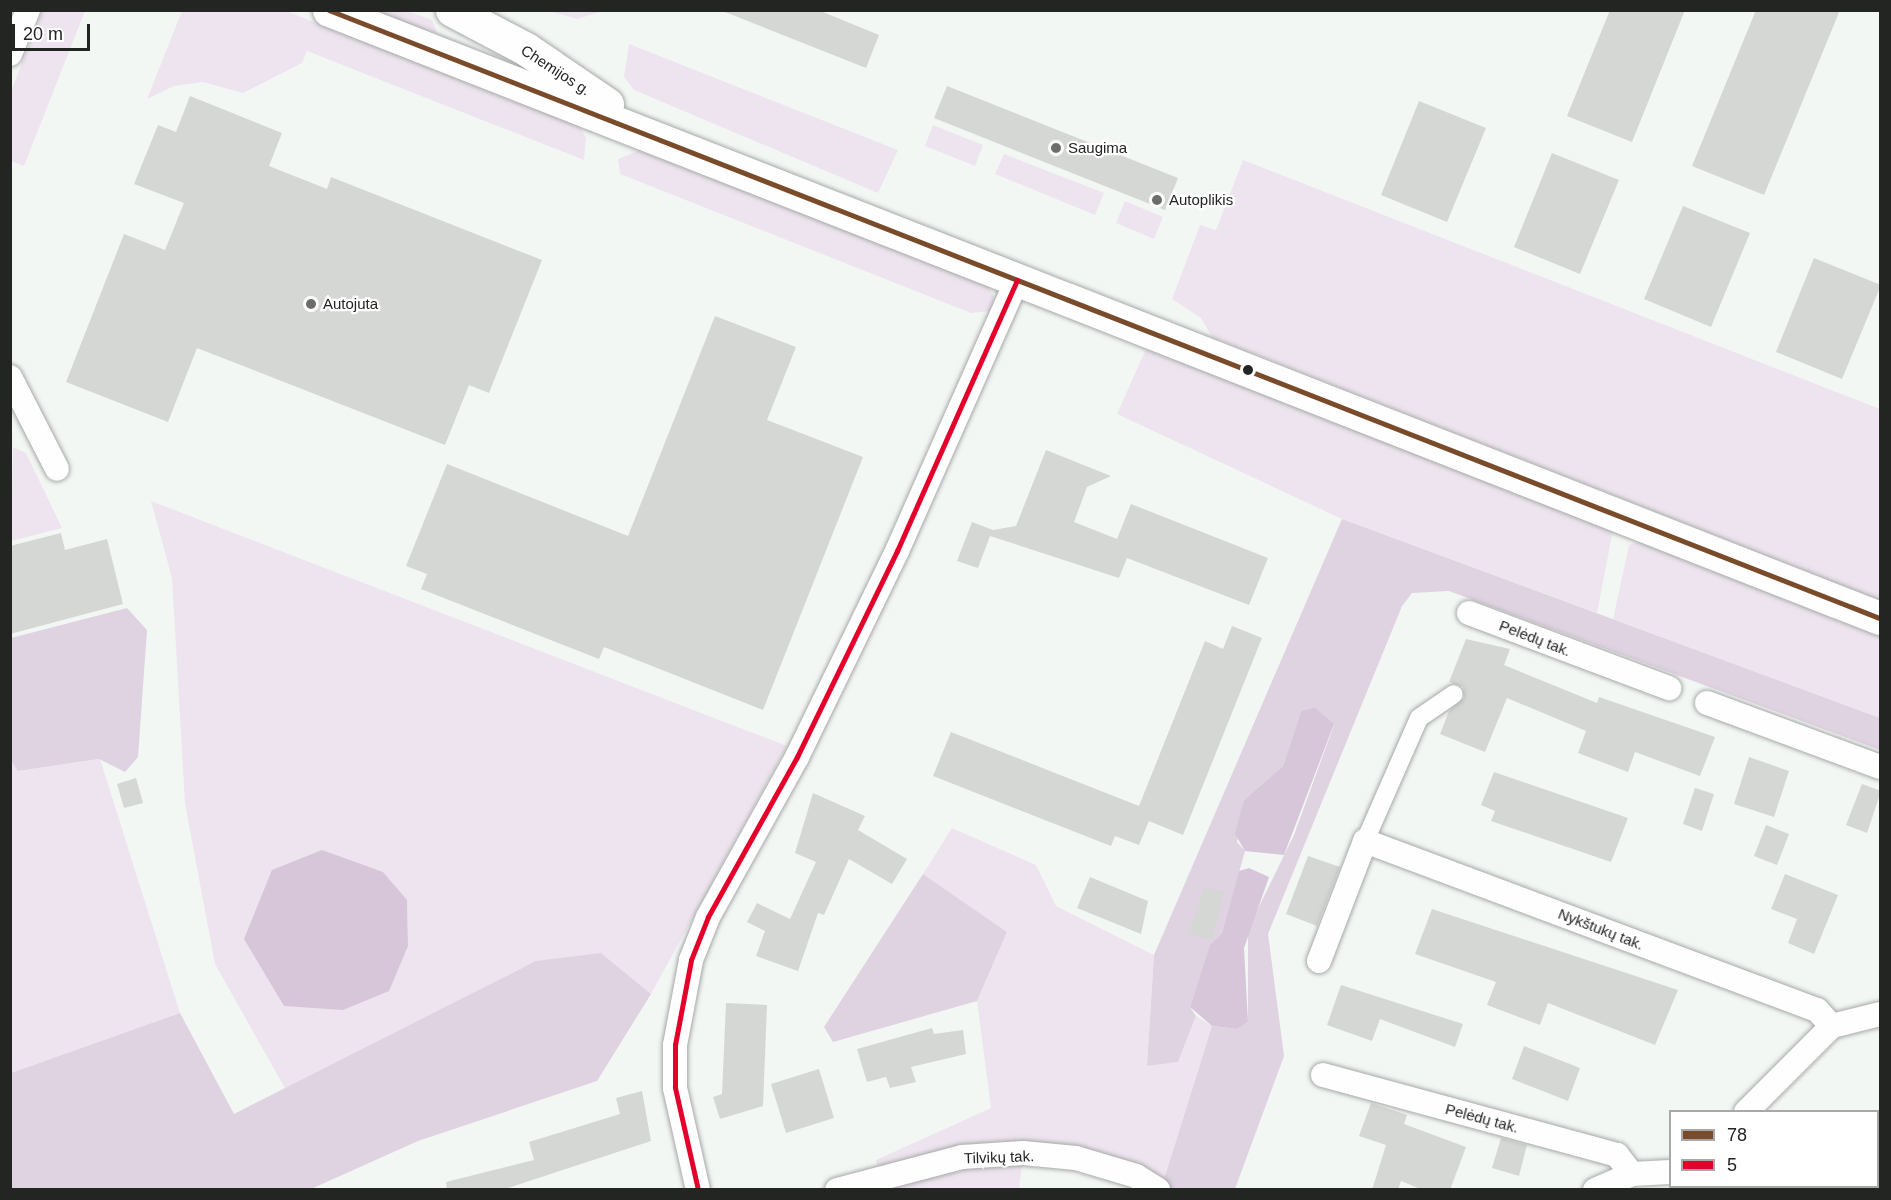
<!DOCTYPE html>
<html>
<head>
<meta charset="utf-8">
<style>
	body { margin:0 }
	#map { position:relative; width:1891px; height:1200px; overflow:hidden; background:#f3f7f4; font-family:Arial,sans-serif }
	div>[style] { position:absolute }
	.green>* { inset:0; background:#eee4ef }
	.forest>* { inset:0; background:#dfd2e1 }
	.water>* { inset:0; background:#d7c5d9 }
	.building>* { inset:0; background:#d4d7d4 }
	.roads { filter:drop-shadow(0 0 2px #a7a9a8) drop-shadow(0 0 2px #a7a9a8) }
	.pedestrian>* { height:18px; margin:-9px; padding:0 9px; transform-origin:9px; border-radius:9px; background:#fdfefd }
	.minor>* { height:24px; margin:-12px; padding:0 12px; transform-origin:12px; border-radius:12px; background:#fdfefd }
	.secondary>* { height:33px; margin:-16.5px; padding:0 16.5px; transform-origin:16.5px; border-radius:16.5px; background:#fdfefd }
	.bus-1>* { height:4.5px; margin:-2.25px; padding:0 2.25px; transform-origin:2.25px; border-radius:2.25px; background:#7a4b2a }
	.bus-2>* { height:4.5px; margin:-2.25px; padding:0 2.25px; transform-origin:2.25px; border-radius:2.25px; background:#e4002b }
	.dots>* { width:16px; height:16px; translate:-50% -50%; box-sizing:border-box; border:3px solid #fff; border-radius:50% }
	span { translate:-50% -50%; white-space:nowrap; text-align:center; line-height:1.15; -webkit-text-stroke:4.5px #fff; paint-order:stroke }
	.street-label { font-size:15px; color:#232523 }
	.poi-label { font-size:15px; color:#232523 }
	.left { translate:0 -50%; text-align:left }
	.frame { position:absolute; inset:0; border:12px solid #232523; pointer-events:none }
	.legend { position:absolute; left:1669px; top:1110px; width:210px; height:78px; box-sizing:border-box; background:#fff; border:2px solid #a7a8a7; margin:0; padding:8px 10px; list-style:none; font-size:18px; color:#232523 }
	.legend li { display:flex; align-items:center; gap:12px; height:30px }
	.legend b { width:30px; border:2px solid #a7a8a7 }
	.scale { position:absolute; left:12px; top:24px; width:78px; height:27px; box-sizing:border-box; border:3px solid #232523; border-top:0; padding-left:8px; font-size:18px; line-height:21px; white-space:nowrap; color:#232523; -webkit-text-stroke:4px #fff; paint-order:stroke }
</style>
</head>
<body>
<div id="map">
	<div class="green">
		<div style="clip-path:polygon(43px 10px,85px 11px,24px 166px,11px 161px,11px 91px)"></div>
		<div style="clip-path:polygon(182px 11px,286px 11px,579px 125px,586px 138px,584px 160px,307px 51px,302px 63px,243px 93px,203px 82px,174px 86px,147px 99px)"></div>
		<div style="clip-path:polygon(369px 11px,407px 11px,432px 20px,437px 33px)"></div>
		<div style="clip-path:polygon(549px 11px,603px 11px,577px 19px)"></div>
		<div style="clip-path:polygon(629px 44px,898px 150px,878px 193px,634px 90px,624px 77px)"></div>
		<div style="clip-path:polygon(933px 125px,983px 145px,975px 166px,925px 146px)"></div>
		<div style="clip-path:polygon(640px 150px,987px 285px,998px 304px,993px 311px,971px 313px,620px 174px,618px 159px)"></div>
		<div style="clip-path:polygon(1004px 154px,1104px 193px,1095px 215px,995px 174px)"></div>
		<div style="clip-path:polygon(1243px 160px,1880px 409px,1880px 600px,1212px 337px,1201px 318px,1172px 299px,1200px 225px,1216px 230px)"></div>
		<div style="clip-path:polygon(1125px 201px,1163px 217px,1154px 239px,1116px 223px)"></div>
		<div style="clip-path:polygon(1146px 349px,1613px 530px,1597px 613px,1342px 519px,1117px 414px)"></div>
		<div style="clip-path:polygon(13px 447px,26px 453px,62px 528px,11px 541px)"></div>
		<div style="clip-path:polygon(evenodd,151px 501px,787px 746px,651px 994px,601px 953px,286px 1090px,215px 964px,185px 804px,172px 578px,151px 501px,383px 872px,407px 901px,408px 946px,383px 872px)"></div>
		<div style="clip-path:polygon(1640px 542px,1880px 637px,1880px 718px,1613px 619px,1629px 545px)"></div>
		<div style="clip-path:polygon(100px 759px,180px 1013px,11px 1073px,10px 761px,19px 771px)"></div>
		<div style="clip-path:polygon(952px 828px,1036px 865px,1056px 906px,1154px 955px,1147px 1066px,1178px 1062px,1196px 1016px,1212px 1026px,1161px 1189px,1023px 1154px,1019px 1189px,858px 1190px,880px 1177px,876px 1160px,991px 1108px,977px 1001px,1007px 932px,923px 874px)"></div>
	</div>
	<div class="forest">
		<div style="clip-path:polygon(1342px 519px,1880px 718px,1880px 750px,1449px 591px,1412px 593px,1402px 606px,1268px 934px,1284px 1056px,1235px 1189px,1161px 1189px,1212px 1026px,1237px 1029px,1248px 1022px,1248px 929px,1294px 835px,1334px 725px,1301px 711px,1283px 766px,1244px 800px,1237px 842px,1245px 851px,1222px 933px,1210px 946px,1190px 1007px,1196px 1016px,1178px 1062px,1147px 1066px,1154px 955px)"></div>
		<div style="clip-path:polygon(127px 608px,147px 630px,138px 757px,125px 772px,99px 759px,18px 771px,11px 761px,11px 638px)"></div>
		<div style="clip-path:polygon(923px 874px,1007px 932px,977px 1001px,833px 1042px,824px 1027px)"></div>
		<div style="clip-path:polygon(601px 953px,651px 994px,597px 1081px,418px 1141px,311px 1189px,11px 1189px,11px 1073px,180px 1013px,234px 1114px,536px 961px)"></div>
	</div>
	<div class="water">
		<div style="clip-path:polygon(1315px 708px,1334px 724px,1284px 855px,1245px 851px,1235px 834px,1244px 800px,1283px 766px,1301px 711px)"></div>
		<div style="clip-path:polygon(322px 850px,383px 872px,407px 900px,408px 946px,389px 991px,343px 1010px,284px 1006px,244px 939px,272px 870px)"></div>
		<div style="clip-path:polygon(1249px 868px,1269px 877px,1244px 948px,1248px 1022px,1237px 1029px,1212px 1026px,1190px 1007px,1210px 945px,1222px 933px,1239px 871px)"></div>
	</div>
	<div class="building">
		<div style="clip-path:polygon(818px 10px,879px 35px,866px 68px,725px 12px)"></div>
		<div style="clip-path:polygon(1610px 10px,1685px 10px,1632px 142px,1567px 116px)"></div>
		<div style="clip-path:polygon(1756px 10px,1840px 10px,1764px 195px,1692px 166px)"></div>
		<div style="clip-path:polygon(947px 86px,1178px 178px,1165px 210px,934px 118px)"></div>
		<div style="clip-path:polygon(190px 96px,282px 133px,269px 166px,327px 189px,331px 177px,542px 260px,489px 393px,469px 385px,445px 445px,197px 348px,168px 422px,66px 382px,124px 234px,165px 250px,184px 203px,134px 184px,158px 125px,176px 132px)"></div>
		<div style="clip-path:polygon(1419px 101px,1486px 128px,1447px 222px,1381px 195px)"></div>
		<div style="clip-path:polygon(1552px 153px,1619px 180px,1580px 274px,1514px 247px)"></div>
		<div style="clip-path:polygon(1683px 206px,1750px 233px,1711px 327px,1644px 299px)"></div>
		<div style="clip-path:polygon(1814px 258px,1881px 285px,1842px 379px,1776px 352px)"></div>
		<div style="clip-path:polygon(715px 316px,796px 347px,767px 420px,863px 457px,763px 710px,604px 647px,599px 659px,421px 589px,427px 574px,406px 566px,447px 464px,628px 536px)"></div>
		<div style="clip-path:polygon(1046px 450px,1111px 476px,1087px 487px,1074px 522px,1117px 539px,1131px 504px,1268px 558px,1249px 605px,1127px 558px,1119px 578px,990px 536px,978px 568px,957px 561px,972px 522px,993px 530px,1016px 526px)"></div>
		<div style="clip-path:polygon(61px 533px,65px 550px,107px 539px,123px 604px,10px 634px,10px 546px)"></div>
		<div style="clip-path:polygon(1232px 626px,1262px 638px,1183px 835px,1149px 821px,1139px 845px,1115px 836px,1111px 846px,933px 776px,951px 732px,1139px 806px,1205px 641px,1223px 649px)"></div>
		<div style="clip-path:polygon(1466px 639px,1510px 649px,1504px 665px,1597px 703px,1599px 697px,1715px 737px,1700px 776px,1635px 752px,1628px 772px,1578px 753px,1586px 731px,1507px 698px,1485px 752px,1440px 734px,1449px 711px,1464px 698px,1463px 687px,1449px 682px)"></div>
		<div style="clip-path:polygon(1749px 757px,1789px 771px,1774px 817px,1734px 804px)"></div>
		<div style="clip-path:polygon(1494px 772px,1628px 818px,1611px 862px,1491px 821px,1495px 811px,1481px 805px)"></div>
		<div style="clip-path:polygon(136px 778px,143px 803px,124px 808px,117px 784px)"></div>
		<div style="clip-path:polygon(1862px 784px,1881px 791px,1867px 833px,1846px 825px)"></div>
		<div style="clip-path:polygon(1695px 788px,1714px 794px,1702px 831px,1683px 824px)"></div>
		<div style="clip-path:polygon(813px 793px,865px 816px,858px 830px,907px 859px,892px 884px,849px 859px,824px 915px,818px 913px,798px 971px,756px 956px,765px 931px,747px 922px,757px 903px,790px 919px,816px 862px,795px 853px)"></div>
		<div style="clip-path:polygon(1766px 825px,1789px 834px,1777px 865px,1754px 856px)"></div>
		<div style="clip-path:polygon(1308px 856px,1340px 867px,1317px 926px,1286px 914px)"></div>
		<div style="clip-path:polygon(1785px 874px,1838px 895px,1814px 954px,1788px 943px,1797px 919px,1771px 909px)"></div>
		<div style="clip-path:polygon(1090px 877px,1148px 901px,1141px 934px,1077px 908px)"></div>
		<div style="clip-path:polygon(1204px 887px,1224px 892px,1212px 940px,1188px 934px)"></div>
		<div style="clip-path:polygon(1432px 909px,1678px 990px,1655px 1045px,1548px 1003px,1540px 1025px,1487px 1005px,1496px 982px,1415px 954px)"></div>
		<div style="clip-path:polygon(1341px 985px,1463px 1024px,1455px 1047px,1380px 1019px,1372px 1041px,1327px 1025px)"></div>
		<div style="clip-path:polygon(726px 1003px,767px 1005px,763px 1106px,720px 1119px,713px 1097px,722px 1094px)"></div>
		<div style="clip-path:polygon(932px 1028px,934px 1034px,963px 1030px,966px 1054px,911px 1067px,916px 1082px,890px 1088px,886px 1077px,867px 1082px,857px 1049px)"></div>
		<div style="clip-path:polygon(1524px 1046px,1580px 1068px,1568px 1101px,1512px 1079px)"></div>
		<div style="clip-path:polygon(819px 1069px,834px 1118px,786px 1133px,771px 1084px)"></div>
		<div style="clip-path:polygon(642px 1091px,651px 1141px,502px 1190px,447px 1190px,446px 1182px,534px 1160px,529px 1142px,620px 1114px,616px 1098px)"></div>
		<div style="clip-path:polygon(1371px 1103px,1407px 1115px,1404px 1124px,1466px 1147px,1450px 1190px,1423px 1190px,1401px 1181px,1398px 1190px,1372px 1190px,1386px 1145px,1359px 1136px)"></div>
		<div style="clip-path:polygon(1501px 1138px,1527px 1145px,1519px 1176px,1492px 1168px)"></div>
	</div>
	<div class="roads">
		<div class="pedestrian">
			<div style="left:1365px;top:841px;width:134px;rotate:-66.3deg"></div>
			<div style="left:1419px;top:718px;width:42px;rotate:-34.4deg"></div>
		</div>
		<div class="minor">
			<div style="left:10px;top:54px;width:48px;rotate:-67.8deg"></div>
			<div style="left:10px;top:377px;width:103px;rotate:62.9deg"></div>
			<div style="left:1469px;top:613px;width:214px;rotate:20.6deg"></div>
			<div style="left:1707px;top:703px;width:184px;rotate:20.3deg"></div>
			<div style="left:1319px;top:961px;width:129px;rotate:-69deg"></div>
			<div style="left:1365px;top:841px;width:483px;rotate:20.5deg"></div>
			<div style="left:1817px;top:1010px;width:22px;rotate:47deg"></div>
			<div style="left:1323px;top:1075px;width:305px;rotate:15.2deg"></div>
			<div style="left:1617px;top:1155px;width:24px;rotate:52deg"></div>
			<div style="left:1746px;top:1112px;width:122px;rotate:-45deg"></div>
			<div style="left:1832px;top:1026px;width:49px;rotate:-14deg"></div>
			<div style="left:698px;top:1190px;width:105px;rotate:-102.7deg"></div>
			<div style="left:675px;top:1088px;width:43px;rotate:-90deg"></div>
			<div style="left:675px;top:1045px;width:86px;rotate:-79.3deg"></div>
			<div style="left:691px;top:960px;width:46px;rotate:-68.4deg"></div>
			<div style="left:708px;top:917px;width:183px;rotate:-60.9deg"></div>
			<div style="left:797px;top:757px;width:229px;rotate:-64.1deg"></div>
			<div style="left:897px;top:551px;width:296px;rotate:-66.1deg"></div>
			<div style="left:837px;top:1190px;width:129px;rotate:-14.8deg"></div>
			<div style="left:962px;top:1157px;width:61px;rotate:-3.8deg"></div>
			<div style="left:1023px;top:1153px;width:53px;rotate:5.4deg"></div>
			<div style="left:1076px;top:1158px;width:63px;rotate:16.7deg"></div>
			<div style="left:1136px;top:1176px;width:26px;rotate:32deg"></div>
			<div style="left:1595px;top:1190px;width:40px;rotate:-23.4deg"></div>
			<div style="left:1632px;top:1174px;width:38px;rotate:-3deg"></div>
		</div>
		<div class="secondary">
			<div style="left:329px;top:10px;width:1666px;rotate:21.41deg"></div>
			<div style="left:452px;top:10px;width:84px;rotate:27.8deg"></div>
			<div style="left:526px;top:49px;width:98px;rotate:34.2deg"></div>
		</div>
	</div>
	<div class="bus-1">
		<div style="left:329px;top:10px;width:1666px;rotate:21.41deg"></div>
	</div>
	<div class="bus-2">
		<div style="left:698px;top:1190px;width:105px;rotate:-102.7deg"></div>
		<div style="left:675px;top:1088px;width:43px;rotate:-90deg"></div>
		<div style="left:675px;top:1045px;width:86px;rotate:-79.3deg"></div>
		<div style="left:691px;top:960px;width:46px;rotate:-68.4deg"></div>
		<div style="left:708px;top:917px;width:183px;rotate:-60.9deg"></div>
		<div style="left:797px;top:757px;width:229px;rotate:-64.1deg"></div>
		<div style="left:897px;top:551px;width:296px;rotate:-66.1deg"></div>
	</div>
	<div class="dots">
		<div style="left:1056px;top:148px;background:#6c6e6c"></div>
		<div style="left:1157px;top:200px;background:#6c6e6c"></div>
		<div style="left:311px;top:304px;background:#6c6e6c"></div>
		<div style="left:1248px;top:370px;background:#232523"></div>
	</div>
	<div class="street-label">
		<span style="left:556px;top:70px;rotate:33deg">Chemijos g.</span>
		<span style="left:1535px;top:638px;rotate:21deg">Pelėdų tak.</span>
		<span style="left:1601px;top:929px;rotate:21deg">Nykštukų tak.</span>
		<span style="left:1482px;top:1118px;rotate:15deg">Pelėdų tak.</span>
		<span style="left:999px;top:1157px;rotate:-2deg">Tilvikų tak.</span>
	</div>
	<div class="poi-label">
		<span class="left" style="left:1068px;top:148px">Saugima</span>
		<span class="left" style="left:1169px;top:200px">Autoplikis</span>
		<span class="left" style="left:323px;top:304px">Autojuta</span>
	</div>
	<div class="frame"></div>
	<ul class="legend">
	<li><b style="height:8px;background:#7a4b2a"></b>78</li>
	<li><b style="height:8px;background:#e4002b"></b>5</li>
	</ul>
	<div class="scale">20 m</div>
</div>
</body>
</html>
